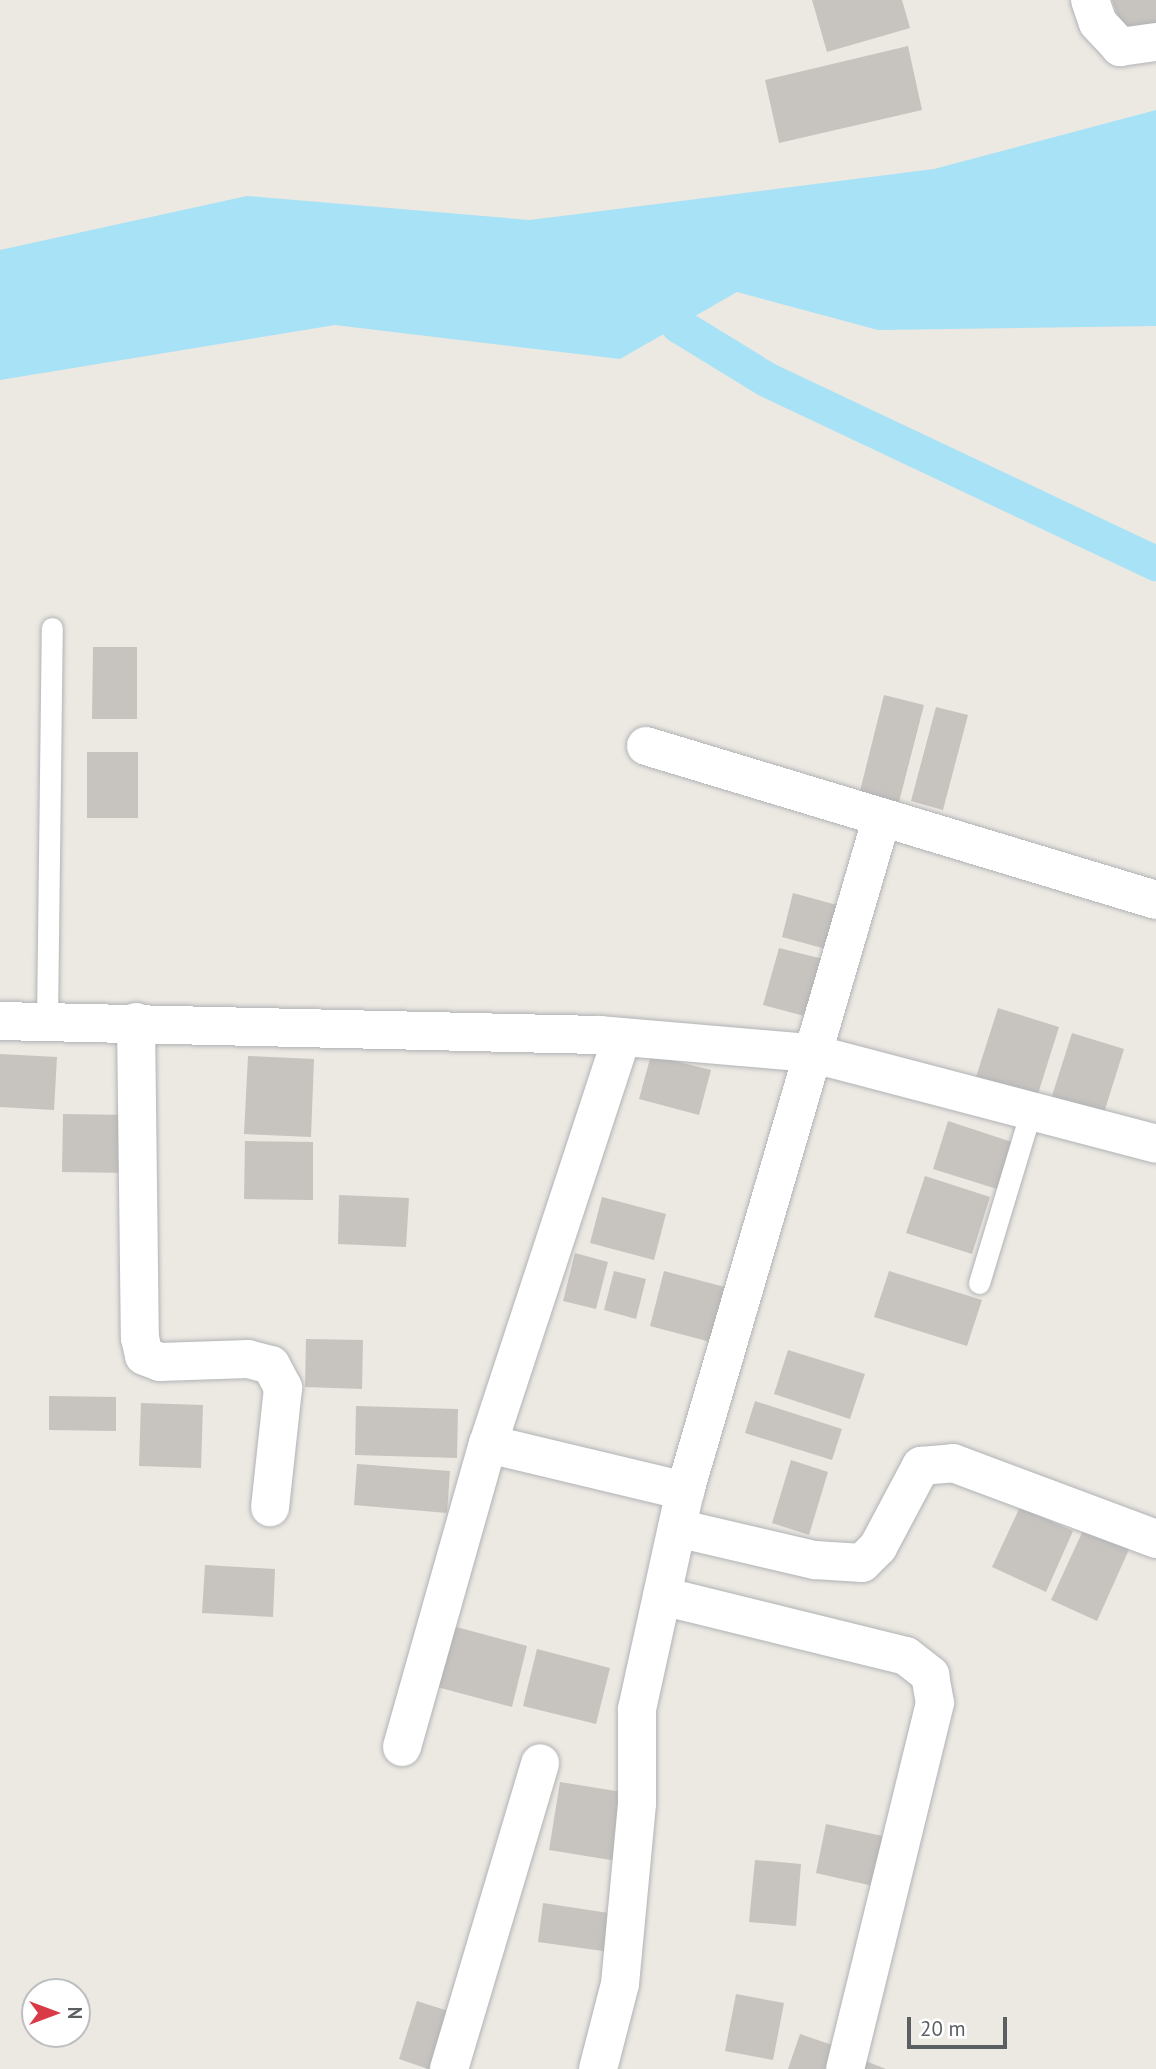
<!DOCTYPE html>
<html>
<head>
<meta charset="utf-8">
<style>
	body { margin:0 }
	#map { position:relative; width:1156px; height:2069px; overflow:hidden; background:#ece8e2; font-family:"PT Sans",sans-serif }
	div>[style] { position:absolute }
	.water>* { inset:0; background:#a7e2f7 }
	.canal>* { height:35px; margin:-17.5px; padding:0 17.5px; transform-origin:17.5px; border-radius:17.5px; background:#a7e2f7 }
	.building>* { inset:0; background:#c7c3bf }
	.roads { filter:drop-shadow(0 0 2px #b0b3b6) drop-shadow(0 0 2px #b0b3b6) }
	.service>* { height:21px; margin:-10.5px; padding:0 10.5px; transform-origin:10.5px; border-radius:10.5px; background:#fff }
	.minor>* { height:38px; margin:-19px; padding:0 19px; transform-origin:19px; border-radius:19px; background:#fff }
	span { translate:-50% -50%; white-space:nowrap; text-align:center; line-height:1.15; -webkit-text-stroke:7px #fff; paint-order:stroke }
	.north { position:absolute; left:21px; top:1978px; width:70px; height:70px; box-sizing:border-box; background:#fff; border:2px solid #bdbfc0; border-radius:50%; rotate:90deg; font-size:19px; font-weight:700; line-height:28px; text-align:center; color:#5a5f62 }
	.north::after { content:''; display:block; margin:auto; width:24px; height:32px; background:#da3a48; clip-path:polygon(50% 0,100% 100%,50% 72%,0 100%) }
	.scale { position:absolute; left:907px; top:2017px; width:100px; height:32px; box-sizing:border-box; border:4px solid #5a5f62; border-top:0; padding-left:9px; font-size:21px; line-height:24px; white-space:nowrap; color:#5a5f62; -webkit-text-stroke:5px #fff; paint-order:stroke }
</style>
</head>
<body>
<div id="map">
	<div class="water">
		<div style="clip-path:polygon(1156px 110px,1156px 326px,878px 330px,737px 292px,620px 359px,335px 325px,0 380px,0 250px,247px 196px,530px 220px,934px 169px)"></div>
	</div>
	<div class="canal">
		<div style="left:650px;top:288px;width:46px;rotate:52.9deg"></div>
		<div style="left:678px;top:325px;width:103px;rotate:31.5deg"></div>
		<div style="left:766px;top:379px;width:431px;rotate:25.3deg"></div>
	</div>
	<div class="building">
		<div style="clip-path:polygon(812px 0,902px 0,910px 28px,827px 52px)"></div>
		<div style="clip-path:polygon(1112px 0,1156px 0,1156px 33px,1127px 43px)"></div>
		<div style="clip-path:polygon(908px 46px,922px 110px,779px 143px,765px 80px)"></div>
		<div style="clip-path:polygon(93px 647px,137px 647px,137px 719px,92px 719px)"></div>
		<div style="clip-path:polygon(884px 695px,924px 705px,898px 806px,859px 795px)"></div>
		<div style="clip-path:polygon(936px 707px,968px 715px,943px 810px,911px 801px)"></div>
		<div style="clip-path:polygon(87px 752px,138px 752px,138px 818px,87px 818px)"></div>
		<div style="clip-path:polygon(793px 893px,844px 907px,833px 951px,782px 937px)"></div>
		<div style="clip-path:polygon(779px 948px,823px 959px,808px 1017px,763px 1005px)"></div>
		<div style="clip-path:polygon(998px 1008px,1059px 1027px,1037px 1097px,976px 1077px)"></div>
		<div style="clip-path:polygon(1072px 1033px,1124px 1049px,1103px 1116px,1051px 1099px)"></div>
		<div style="clip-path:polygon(0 1054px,57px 1057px,54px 1110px,0 1107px)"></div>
		<div style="clip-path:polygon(651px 1055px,711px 1070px,699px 1115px,639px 1099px)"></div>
		<div style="clip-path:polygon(248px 1056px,314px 1059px,311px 1137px,244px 1134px)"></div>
		<div style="clip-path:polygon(63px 1114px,131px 1115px,130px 1173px,62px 1172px)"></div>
		<div style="clip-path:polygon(948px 1121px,1012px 1142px,997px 1189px,933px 1169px)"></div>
		<div style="clip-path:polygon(245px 1141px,313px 1142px,313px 1200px,244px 1199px)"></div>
		<div style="clip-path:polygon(925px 1176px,990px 1197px,972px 1254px,906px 1233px)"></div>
		<div style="clip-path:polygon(339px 1195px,409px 1198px,406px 1247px,338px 1244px)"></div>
		<div style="clip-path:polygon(602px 1197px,666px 1214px,654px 1260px,590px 1243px)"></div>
		<div style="clip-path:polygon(575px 1253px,608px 1262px,596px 1309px,563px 1301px)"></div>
		<div style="clip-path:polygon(614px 1271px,646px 1279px,636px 1319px,604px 1310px)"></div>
		<div style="clip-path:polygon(664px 1271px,736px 1290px,722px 1345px,650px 1326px)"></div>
		<div style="clip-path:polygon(889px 1271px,982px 1300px,967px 1346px,874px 1317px)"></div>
		<div style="clip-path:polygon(306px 1339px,363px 1340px,362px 1389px,305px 1387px)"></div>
		<div style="clip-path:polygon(788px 1350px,865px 1374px,850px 1419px,774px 1394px)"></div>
		<div style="clip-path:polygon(49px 1396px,116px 1397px,116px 1431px,49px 1430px)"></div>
		<div style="clip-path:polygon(755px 1401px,842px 1429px,832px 1460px,745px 1433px)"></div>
		<div style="clip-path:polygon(141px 1403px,203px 1405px,201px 1468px,139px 1466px)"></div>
		<div style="clip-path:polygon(356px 1406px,458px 1409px,457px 1458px,355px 1455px)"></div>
		<div style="clip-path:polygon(791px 1460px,828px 1472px,809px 1535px,772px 1523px)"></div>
		<div style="clip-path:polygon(357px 1464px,450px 1471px,447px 1513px,354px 1505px)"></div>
		<div style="clip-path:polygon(1020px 1507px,1073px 1531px,1046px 1592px,992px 1567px)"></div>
		<div style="clip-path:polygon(1086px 1524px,1131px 1545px,1097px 1621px,1051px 1600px)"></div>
		<div style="clip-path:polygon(205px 1565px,275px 1569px,273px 1617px,202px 1613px)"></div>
		<div style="clip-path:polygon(453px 1626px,527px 1646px,512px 1707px,437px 1687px)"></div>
		<div style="clip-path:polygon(537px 1649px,610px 1668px,596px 1724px,523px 1706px)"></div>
		<div style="clip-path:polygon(560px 1782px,628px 1793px,617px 1861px,549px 1850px)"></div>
		<div style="clip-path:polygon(826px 1824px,897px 1839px,886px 1889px,816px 1873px)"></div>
		<div style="clip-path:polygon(755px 1860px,801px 1864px,796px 1926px,749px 1922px)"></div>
		<div style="clip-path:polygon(543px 1903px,615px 1914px,610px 1952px,538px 1942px)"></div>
		<div style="clip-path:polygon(736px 1994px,784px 2003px,773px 2060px,725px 2051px)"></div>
		<div style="clip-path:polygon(417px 2001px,473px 2019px,458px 2069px,428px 2069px,399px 2059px)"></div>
		<div style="clip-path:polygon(800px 2034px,844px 2049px,837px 2069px,788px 2069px)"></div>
		<div style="clip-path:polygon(858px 2058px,886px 2069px,854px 2069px)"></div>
	</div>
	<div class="roads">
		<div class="service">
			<div style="left:47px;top:1021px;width:393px;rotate:-89.3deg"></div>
			<div style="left:979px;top:1283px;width:180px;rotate:-73.2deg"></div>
		</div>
		<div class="minor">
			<div style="left:1090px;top:0;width:24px;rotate:71deg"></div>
			<div style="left:1098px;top:23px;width:33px;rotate:47deg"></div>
			<div style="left:1120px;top:47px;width:36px;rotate:-8deg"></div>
			<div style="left:646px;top:746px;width:533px;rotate:16.8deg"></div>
			<div style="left:0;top:1021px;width:600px;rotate:1.34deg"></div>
			<div style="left:600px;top:1035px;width:211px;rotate:4.9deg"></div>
			<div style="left:810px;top:1053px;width:358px;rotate:14.7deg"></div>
			<div style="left:136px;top:1022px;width:316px;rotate:89.3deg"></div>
			<div style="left:140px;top:1338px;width:18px;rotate:77deg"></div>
			<div style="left:144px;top:1356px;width:17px;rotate:21deg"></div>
			<div style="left:160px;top:1362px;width:88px;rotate:-2deg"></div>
			<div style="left:248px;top:1359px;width:24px;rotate:15deg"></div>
			<div style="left:271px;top:1365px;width:26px;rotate:62deg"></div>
			<div style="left:283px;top:1388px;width:120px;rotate:96.2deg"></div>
			<div style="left:488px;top:1444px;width:203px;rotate:13.4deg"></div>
			<div style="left:677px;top:1528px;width:142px;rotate:13.1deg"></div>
			<div style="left:815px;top:1560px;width:47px;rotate:3.7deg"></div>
			<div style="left:862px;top:1563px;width:23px;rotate:-45deg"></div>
			<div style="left:878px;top:1547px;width:92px;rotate:-62deg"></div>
			<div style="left:921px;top:1466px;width:32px;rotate:-5deg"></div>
			<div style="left:953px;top:1463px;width:217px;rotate:20.5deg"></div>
			<div style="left:662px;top:1596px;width:251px;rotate:13.8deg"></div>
			<div style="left:906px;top:1656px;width:31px;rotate:38deg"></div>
			<div style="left:930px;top:1675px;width:28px;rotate:80deg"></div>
			<div style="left:935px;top:1703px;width:377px;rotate:103.8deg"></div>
			<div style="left:402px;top:1747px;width:315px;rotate:-74.2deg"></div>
			<div style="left:488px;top:1444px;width:428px;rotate:-71.8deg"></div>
			<div style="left:449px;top:2069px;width:319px;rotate:-73.4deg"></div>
			<div style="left:598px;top:2069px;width:88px;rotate:-75.5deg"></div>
			<div style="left:620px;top:1984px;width:182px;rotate:-84.6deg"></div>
			<div style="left:637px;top:1803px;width:94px;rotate:-90deg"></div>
			<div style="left:637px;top:1709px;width:223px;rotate:-77.6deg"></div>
			<div style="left:685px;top:1491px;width:702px;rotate:-73.71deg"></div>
		</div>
	</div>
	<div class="north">N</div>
	<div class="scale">20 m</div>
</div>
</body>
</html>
